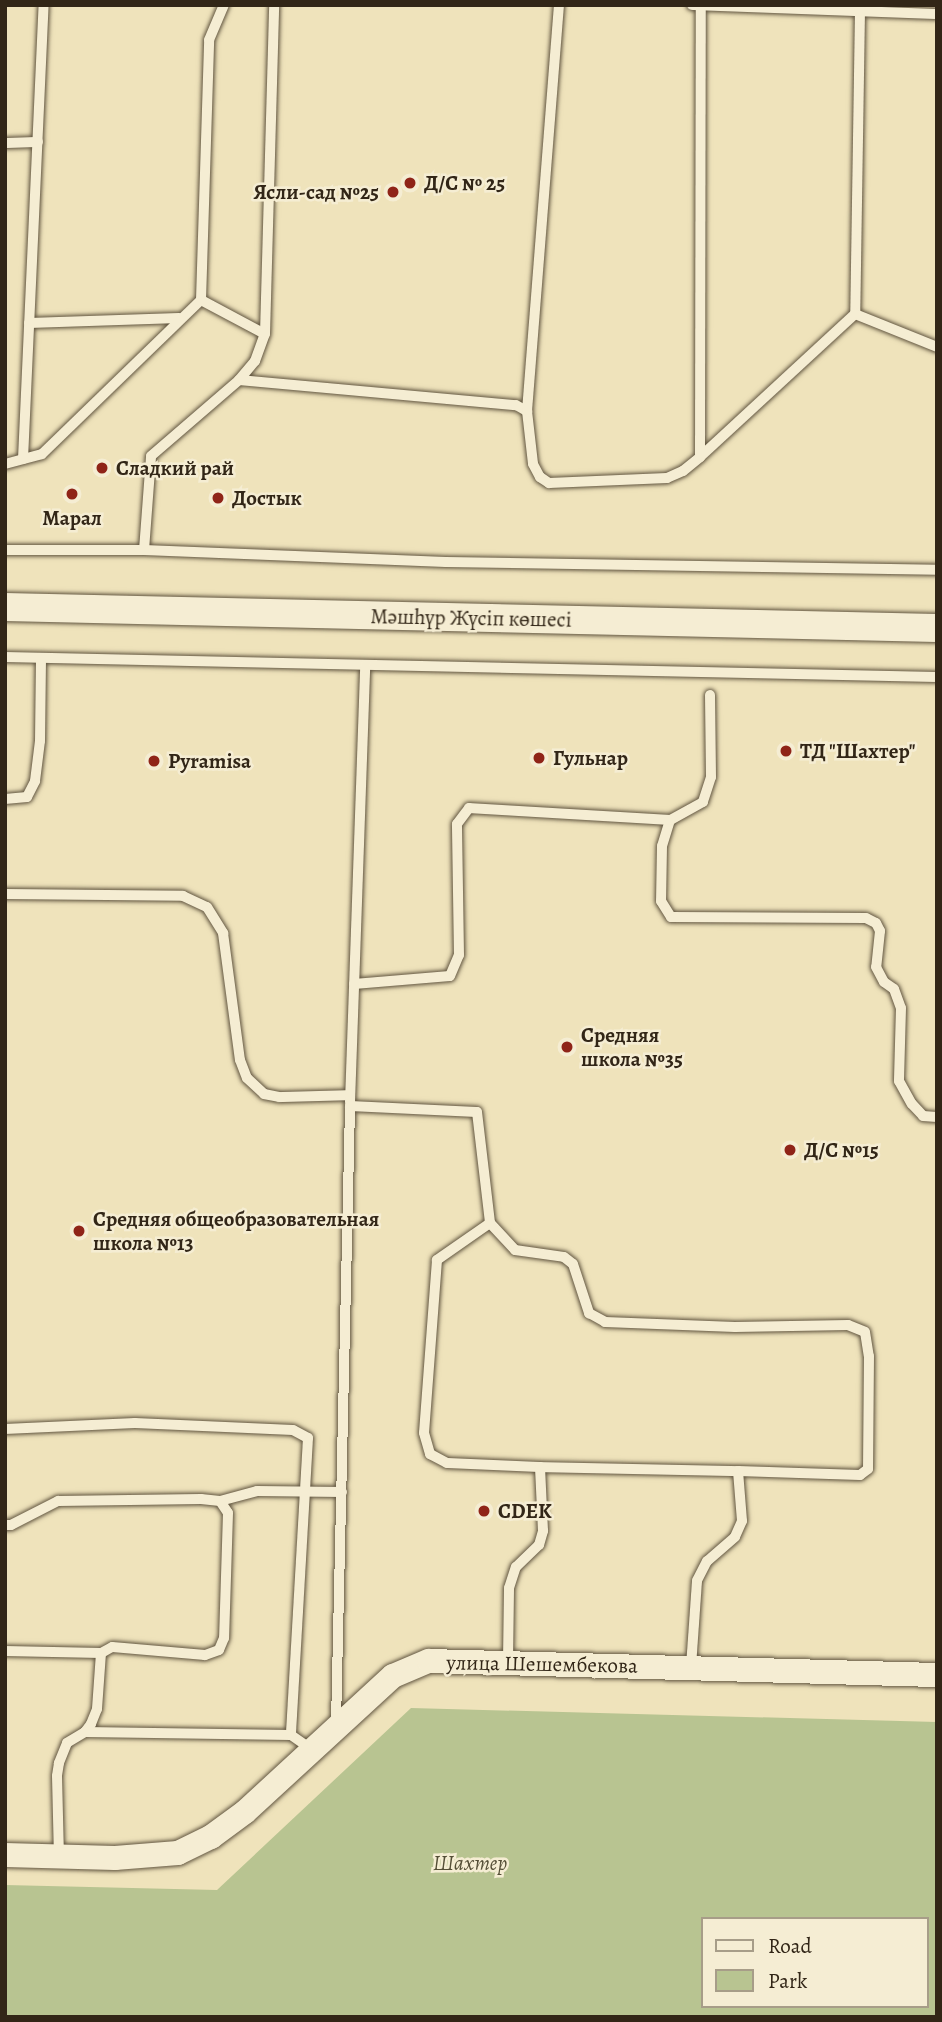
<!DOCTYPE html>
<html>
<head>
<meta charset="utf-8">
<style>
	body { margin:0 }
	#map { position:relative; width:942px; height:2022px; overflow:hidden; background:#efe3bb; font-family:Alegreya,serif }
	div>[style] { position:absolute }
	.green>* { inset:0; background:#b8c491 }
	.roads { filter:drop-shadow(0 0 2px #615540) drop-shadow(0 0 2px #615540) }
	.service>* { height:10px; margin:-5px; padding:0 5px; transform-origin:5px; border-radius:5px; background:#f5edd3 }
	.tertiary>* { height:24px; margin:-12px; padding:0 12px; transform-origin:12px; border-radius:12px; background:#f5edd3 }
	.secondary>* { height:28px; margin:-14px; padding:0 14px; transform-origin:14px; border-radius:14px; background:#f5edd3 }
	.dots>* { width:19px; height:19px; translate:-50% -50%; box-sizing:border-box; border:4px solid #f5edd3; border-radius:50% }
	span { translate:-50% -50%; white-space:nowrap; text-align:center; line-height:1.15; -webkit-text-stroke:5px #f5edd3; paint-order:stroke }
	.poi-label { font-size:21px; color:#322617; font-weight:700 }
	.left { translate:0 -50%; text-align:left }
	.right { translate:-100% -50%; text-align:right }
	.street-label { font-size:21px; color:#322617 }
	.park-label { font-size:21px; color:#544e36; font-style:italic }
	.frame { position:absolute; inset:0; border:7px solid #322617; pointer-events:none }
	.legend { position:absolute; left:701px; top:1917px; width:228px; height:91px; box-sizing:border-box; background:#f5edd3; border:2px solid #a79d88; margin:0; padding:9px 12px; list-style:none; font-size:21px; color:#322617 }
	.legend li { display:flex; align-items:center; gap:14px; height:35px }
	.legend b { width:35px; border:2px solid #a79d88 }
</style>
</head>
<body>
<div id="map">
	<div class="green">
		<div style="clip-path:polygon(evenodd,411px 1708px,937px 1722px,937px 2017px,5px 2017px,5px 1885px,217px 1890px,411px 1708px,702px 1919px,926px 1919px,926px 2006px,702px 2006px,702px 1919px)"></div>
	</div>
	<div class="roads">
		<div class="service">
			<div style="left:692px;top:5px;width:245px;rotate:2.1deg"></div>
			<div style="left:860px;top:11px;width:303px;rotate:90.9deg"></div>
			<div style="left:855px;top:314px;width:88px;rotate:21.9deg"></div>
			<div style="left:5px;top:143px;width:33px;rotate:-2deg"></div>
			<div style="left:201px;top:300px;width:72px;rotate:28deg"></div>
			<div style="left:29px;top:323px;width:150px;rotate:-1.9deg"></div>
			<div style="left:239px;top:380px;width:278px;rotate:5.2deg"></div>
			<div style="left:516px;top:405px;width:13px;rotate:29deg"></div>
			<div style="left:527px;top:411px;width:53px;rotate:83.5deg"></div>
			<div style="left:533px;top:464px;width:15px;rotate:62deg"></div>
			<div style="left:540px;top:477px;width:11px;rotate:34deg"></div>
			<div style="left:549px;top:483px;width:118px;rotate:-2.4deg"></div>
			<div style="left:667px;top:478px;width:17px;rotate:-24deg"></div>
			<div style="left:683px;top:471px;width:22px;rotate:-39deg"></div>
			<div style="left:700px;top:457px;width:211px;rotate:-42.7deg"></div>
			<div style="left:527px;top:411px;width:407px;rotate:-85.5deg"></div>
			<div style="left:700px;top:457px;width:451px;rotate:-89.9deg"></div>
			<div style="left:23px;top:459px;width:454px;rotate:-87.4deg"></div>
			<div style="left:5px;top:464px;width:38px;rotate:-15deg"></div>
			<div style="left:42px;top:454px;width:221px;rotate:-44.1deg"></div>
			<div style="left:201px;top:300px;width:260px;rotate:-88.2deg"></div>
			<div style="left:209px;top:40px;width:38px;rotate:-67deg"></div>
			<div style="left:5px;top:550px;width:139px"></div>
			<div style="left:144px;top:550px;width:302px;rotate:2.3deg"></div>
			<div style="left:446px;top:562px;width:491px;rotate:0.9deg"></div>
			<div style="left:144px;top:550px;width:94px;rotate:-85.7deg"></div>
			<div style="left:151px;top:456px;width:116px;rotate:-40.8deg"></div>
			<div style="left:239px;top:380px;width:25px;rotate:-50deg"></div>
			<div style="left:255px;top:361px;width:29px;rotate:-70deg"></div>
			<div style="left:265px;top:334px;width:329px;rotate:-88.4deg"></div>
			<div style="left:5px;top:657px;width:932px;rotate:1.23deg"></div>
			<div style="left:710px;top:695px;width:82px;rotate:89.3deg"></div>
			<div style="left:711px;top:777px;width:26px;rotate:108deg"></div>
			<div style="left:703px;top:802px;width:38px;rotate:151deg"></div>
			<div style="left:670px;top:820px;width:27px;rotate:107deg"></div>
			<div style="left:662px;top:846px;width:55px;rotate:91deg"></div>
			<div style="left:661px;top:901px;width:19px;rotate:58deg"></div>
			<div style="left:671px;top:917px;width:195px;rotate:0.3deg"></div>
			<div style="left:866px;top:918px;width:11px;rotate:27deg"></div>
			<div style="left:876px;top:923px;width:9px;rotate:63deg"></div>
			<div style="left:880px;top:931px;width:36px;rotate:96deg"></div>
			<div style="left:876px;top:967px;width:17px;rotate:62deg"></div>
			<div style="left:884px;top:982px;width:12px;rotate:35deg"></div>
			<div style="left:894px;top:989px;width:20px;rotate:70deg"></div>
			<div style="left:901px;top:1008px;width:73px;rotate:91.6deg"></div>
			<div style="left:899px;top:1081px;width:26px;rotate:61deg"></div>
			<div style="left:912px;top:1104px;width:16px;rotate:47deg"></div>
			<div style="left:923px;top:1116px;width:14px;rotate:4deg"></div>
			<div style="left:5px;top:799px;width:22px;rotate:-5deg"></div>
			<div style="left:27px;top:797px;width:18px;rotate:-63deg"></div>
			<div style="left:35px;top:781px;width:40px;rotate:-82.9deg"></div>
			<div style="left:40px;top:741px;width:83px;rotate:-89.3deg"></div>
			<div style="left:5px;top:894px;width:178px;rotate:0.6deg"></div>
			<div style="left:183px;top:896px;width:26px;rotate:25deg"></div>
			<div style="left:207px;top:907px;width:31px;rotate:58deg"></div>
			<div style="left:223px;top:933px;width:128px;rotate:82.4deg"></div>
			<div style="left:240px;top:1060px;width:19px;rotate:69deg"></div>
			<div style="left:247px;top:1078px;width:23px;rotate:43deg"></div>
			<div style="left:264px;top:1094px;width:15px;rotate:11deg"></div>
			<div style="left:279px;top:1097px;width:71px;rotate:-1.6deg"></div>
			<div style="left:354px;top:984px;width:96px;rotate:-4.8deg"></div>
			<div style="left:450px;top:976px;width:23px;rotate:-67deg"></div>
			<div style="left:459px;top:955px;width:131px;rotate:-90.9deg"></div>
			<div style="left:457px;top:824px;width:20px;rotate:-53deg"></div>
			<div style="left:469px;top:808px;width:201px;rotate:3.4deg"></div>
			<div style="left:350px;top:1102px;width:437px;rotate:-88deg"></div>
			<div style="left:490px;top:1223px;width:65px;rotate:145.1deg"></div>
			<div style="left:437px;top:1260px;width:173px;rotate:94.3deg"></div>
			<div style="left:424px;top:1433px;width:22px;rotate:74deg"></div>
			<div style="left:430px;top:1454px;width:19px;rotate:28deg"></div>
			<div style="left:447px;top:1463px;width:93px;rotate:2.5deg"></div>
			<div style="left:5px;top:1429px;width:130px;rotate:-2.6deg"></div>
			<div style="left:135px;top:1423px;width:158px;rotate:2.5deg"></div>
			<div style="left:293px;top:1430px;width:17px;rotate:28deg"></div>
			<div style="left:308px;top:1438px;width:297px;rotate:93.3deg"></div>
			<div style="left:220px;top:1501px;width:38px;rotate:-15deg"></div>
			<div style="left:257px;top:1491px;width:85px;rotate:0.7deg"></div>
			<div style="left:5px;top:1525px;width:6px"></div>
			<div style="left:11px;top:1525px;width:53px;rotate:-27.1deg"></div>
			<div style="left:58px;top:1501px;width:143px;rotate:-0.8deg"></div>
			<div style="left:201px;top:1499px;width:19px;rotate:6deg"></div>
			<div style="left:220px;top:1501px;width:14px;rotate:56deg"></div>
			<div style="left:228px;top:1513px;width:125px;rotate:91.8deg"></div>
			<div style="left:224px;top:1638px;width:13px;rotate:113deg"></div>
			<div style="left:219px;top:1650px;width:15px;rotate:160deg"></div>
			<div style="left:205px;top:1655px;width:93px;rotate:-175.1deg"></div>
			<div style="left:112px;top:1647px;width:13px;rotate:151deg"></div>
			<div style="left:101px;top:1653px;width:56px;rotate:94.1deg"></div>
			<div style="left:97px;top:1709px;width:16px;rotate:112deg"></div>
			<div style="left:91px;top:1724px;width:10px;rotate:127deg"></div>
			<div style="left:85px;top:1732px;width:21px;rotate:149deg"></div>
			<div style="left:67px;top:1743px;width:22px;rotate:112deg"></div>
			<div style="left:59px;top:1763px;width:13px;rotate:99deg"></div>
			<div style="left:57px;top:1776px;width:80px;rotate:88.6deg"></div>
			<div style="left:5px;top:1651px;width:96px;rotate:1.2deg"></div>
			<div style="left:508px;top:1661px;width:73px;rotate:-89.2deg"></div>
			<div style="left:509px;top:1588px;width:22px;rotate:-72deg"></div>
			<div style="left:516px;top:1567px;width:32px;rotate:-44deg"></div>
			<div style="left:539px;top:1545px;width:15px;rotate:-74deg"></div>
			<div style="left:543px;top:1531px;width:64px;rotate:-92.7deg"></div>
			<div style="left:540px;top:1467px;width:198px;rotate:1.2deg"></div>
			<div style="left:336px;top:1724px;width:618px;rotate:-88.7deg"></div>
			<div style="left:350px;top:1106px;width:127px;rotate:2.7deg"></div>
			<div style="left:477px;top:1112px;width:112px;rotate:83.3deg"></div>
			<div style="left:490px;top:1223px;width:37px;rotate:47deg"></div>
			<div style="left:515px;top:1250px;width:49px;rotate:8.1deg"></div>
			<div style="left:564px;top:1257px;width:11px;rotate:38deg"></div>
			<div style="left:573px;top:1264px;width:52px;rotate:71.9deg"></div>
			<div style="left:589px;top:1313px;width:18px;rotate:29deg"></div>
			<div style="left:605px;top:1322px;width:130px;rotate:2.2deg"></div>
			<div style="left:735px;top:1327px;width:113px;rotate:-1deg"></div>
			<div style="left:848px;top:1325px;width:18px;rotate:22deg"></div>
			<div style="left:865px;top:1332px;width:24px;rotate:81deg"></div>
			<div style="left:869px;top:1356px;width:113px;rotate:90.5deg"></div>
			<div style="left:868px;top:1469px;width:10px;rotate:143deg"></div>
			<div style="left:860px;top:1475px;width:122px;rotate:-178.1deg"></div>
			<div style="left:738px;top:1471px;width:50px;rotate:85.4deg"></div>
			<div style="left:742px;top:1521px;width:17px;rotate:114deg"></div>
			<div style="left:735px;top:1537px;width:37px;rotate:139deg"></div>
			<div style="left:707px;top:1561px;width:22px;rotate:117deg"></div>
			<div style="left:697px;top:1581px;width:85px;rotate:94deg"></div>
			<div style="left:85px;top:1732px;width:206px;rotate:0.8deg"></div>
			<div style="left:291px;top:1735px;width:24px;rotate:35deg"></div>
		</div>
		<div class="tertiary">
			<div style="left:5px;top:1855px;width:110px;rotate:1.6deg"></div>
			<div style="left:115px;top:1858px;width:63px;rotate:-4.5deg"></div>
			<div style="left:178px;top:1853px;width:37px;rotate:-26deg"></div>
			<div style="left:211px;top:1837px;width:42px;rotate:-36.3deg"></div>
			<div style="left:245px;top:1812px;width:201px;rotate:-42.6deg"></div>
			<div style="left:393px;top:1676px;width:39px;rotate:-23deg"></div>
			<div style="left:429px;top:1661px;width:508px;rotate:1.58deg"></div>
		</div>
		<div class="secondary">
			<div style="left:5px;top:607px;width:932px;rotate:1.29deg"></div>
		</div>
	</div>
	<div class="dots">
		<div style="left:410px;top:183px;background:#8f2418"></div>
		<div style="left:393px;top:192px;background:#8f2418"></div>
		<div style="left:102px;top:468px;background:#8f2418"></div>
		<div style="left:72px;top:494px;background:#8f2418"></div>
		<div style="left:218px;top:498px;background:#8f2418"></div>
		<div style="left:786px;top:751px;background:#8f2418"></div>
		<div style="left:539px;top:758px;background:#8f2418"></div>
		<div style="left:154px;top:761px;background:#8f2418"></div>
		<div style="left:567px;top:1047px;background:#8f2418"></div>
		<div style="left:790px;top:1150px;background:#8f2418"></div>
		<div style="left:79px;top:1231px;background:#8f2418"></div>
		<div style="left:484px;top:1511px;background:#8f2418"></div>
	</div>
	<div class="poi-label">
		<span class="left" style="left:424px;top:183px">Д/С № 25</span>
		<span class="right" style="left:379px;top:192px">Ясли-сад №25</span>
		<span class="left" style="left:116px;top:468px">Сладкий рай</span>
		<span class="left" style="left:232px;top:498px">Достык</span>
		<span style="left:72px;top:518px">Марал</span>
		<span class="left" style="left:800px;top:751px">ТД "Шахтер"</span>
		<span class="left" style="left:553px;top:758px">Гульнар</span>
		<span class="left" style="left:168px;top:761px">Pyramisa</span>
		<span class="left" style="left:581px;top:1047px">Средняя<br>школа №35</span>
		<span class="left" style="left:804px;top:1150px">Д/С №15</span>
		<span class="left" style="left:93px;top:1231px">Средняя общеобразовательная<br>школа №13</span>
		<span class="left" style="left:498px;top:1511px">CDEK</span>
	</div>
	<div class="street-label">
		<span style="left:471px;top:618px;rotate:1deg">Мәшһүр Жүсіп көшесі</span>
		<span style="left:542px;top:1664px;rotate:1deg">улица Шешембекова</span>
	</div>
	<div class="park-label">
		<span style="left:470px;top:1863px">Шахтер</span>
	</div>
	<div class="frame"></div>
	<ul class="legend">
	<li><b style="height:9px;background:#f5edd3"></b>Road</li>
	<li><b style="height:19px;background:#b8c491"></b>Park</li>
	</ul>
</div>
</body>
</html>
